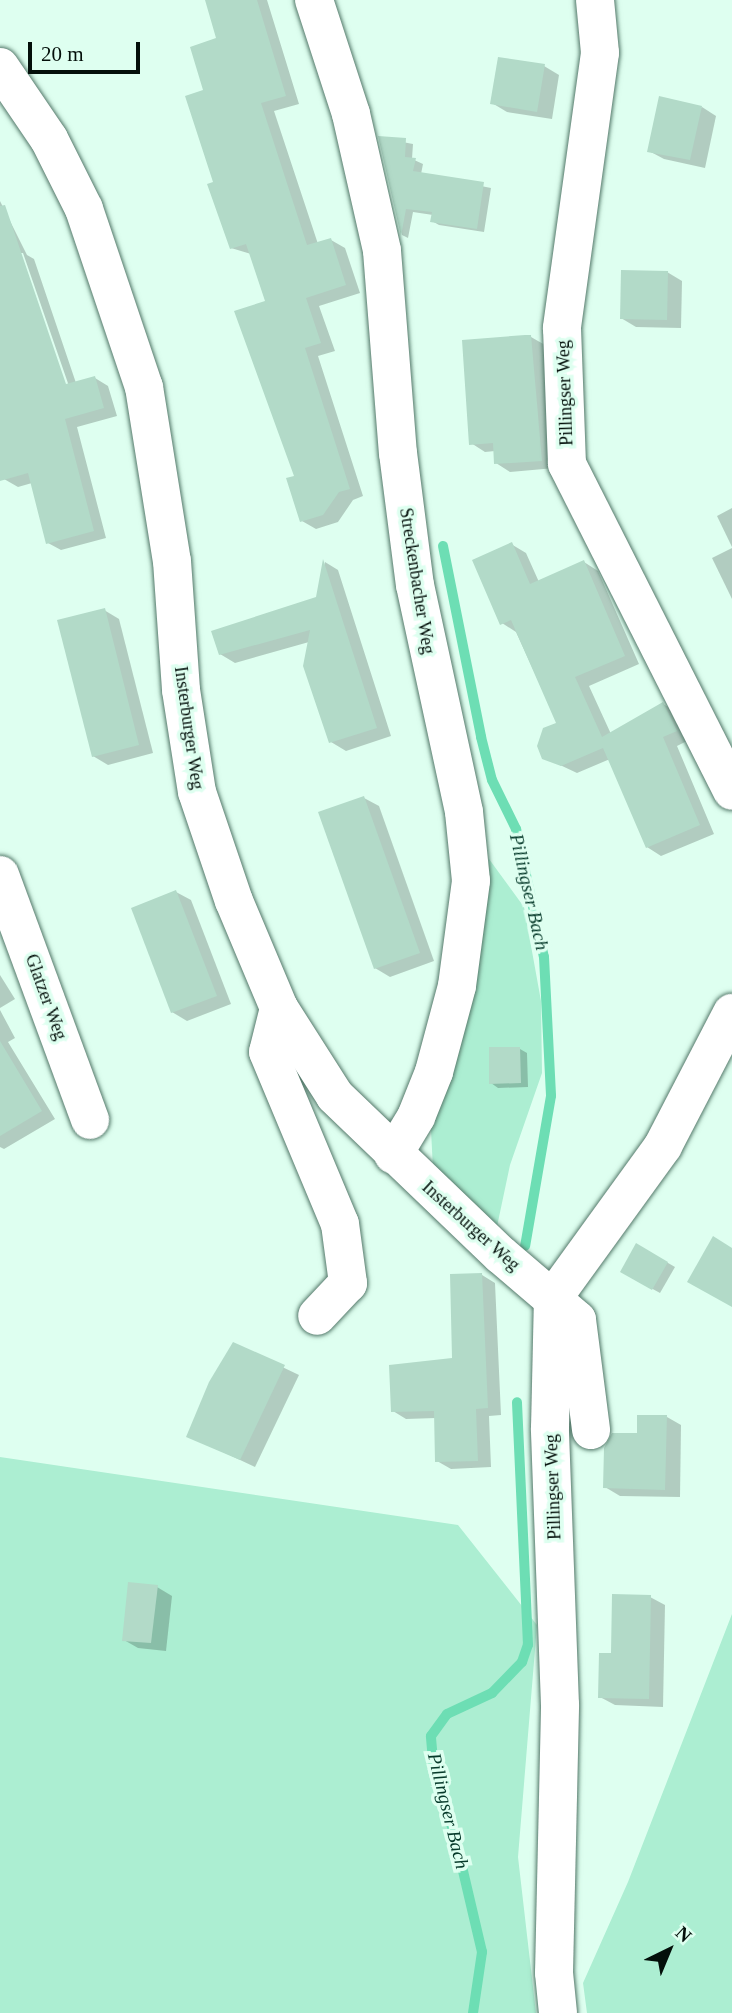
<!DOCTYPE html>
<html>
<head>
<meta charset="utf-8">
<style>
	body { margin:0 }
	#map { position:relative; width:732px; height:2013px; overflow:hidden; background:#defff0; font-family:Georgia,serif }
	div>[style] { position:absolute }
	.green>* { inset:0; background:#aceed2 }
	.shadow>* { inset:0; background:#0003 }
	.stream>* { height:10px; margin:-5px; padding:0 5px; transform-origin:5px; border-radius:5px; background:#6ddeb4 }
	.building>* { inset:0; background:#b2dac8 }
	.roads { filter:drop-shadow(0 0 2px #54796a) drop-shadow(0 0 2px #54796a) }
	.minor>* { height:38px; margin:-19px; padding:0 19px; transform-origin:19px; border-radius:19px; background:#fff }
	span { translate:-50% -50%; white-space:nowrap; text-align:center; line-height:1.15; -webkit-text-stroke:7px #defff0; paint-order:stroke }
	.street-label { font-size:18px; color:#030f0a }
	.water-label { font-size:19px; color:#063a2a; font-style:italic }
	.north { position:absolute; left:634px; top:1915px; width:70px; height:70px; -webkit-text-stroke:5px #defff0; paint-order:stroke; rotate:43deg; font-size:19px; font-weight:700; line-height:28px; text-align:center; color:#030f0a }
	.north::after { content:''; display:block; margin:auto; width:24px; height:32px; background:#030f0a; clip-path:polygon(50% 0,100% 100%,50% 72%,0 100%) }
	.scale { position:absolute; left:28px; top:42px; width:112px; height:32px; box-sizing:border-box; border:4px solid #030f0a; border-top:0; padding-left:9px; font-size:21px; line-height:24px; white-space:nowrap; color:#030f0a; -webkit-text-stroke:5px #defff0; paint-order:stroke }
</style>
</head>
<body>
<div id="map">
	<div class="green">
		<div style="clip-path:polygon(489px 859px,524px 907px,541px 1001px,542px 1073px,510px 1165px,495px 1236px,433px 1169px,431px 1130px)"></div>
		<div style="clip-path:polygon(0 1457px,458px 1525px,537px 1625px,518px 1857px,536px 2013px,0 2013px)"></div>
		<div style="clip-path:polygon(732px 1614px,732px 2013px,587px 2013px,583px 1983px,628px 1882px)"></div>
	</div>
	<div class="shadow">
		<div style="clip-path:polygon(207px 0,267px 0,299px 104px,274px 111px,318px 244px,331px 240px,345px 248px,360px 293px,319px 306px,335px 351px,318px 356px,363px 496px,353px 500px,338px 522px,316px 529px,302px 521px,267px 302px,251px 254px,231px 248px,215px 183px,206px 91px,219px 39px)"></div>
		<div style="clip-path:polygon(544px 66px,559px 75px,552px 119px,507px 112px,492px 103px)"></div>
		<div style="clip-path:polygon(702px 107px,716px 116px,705px 168px,664px 159px,649px 151px)"></div>
		<div style="clip-path:polygon(381px 138px,413px 144px,412px 159px,423px 164px,421px 174px,491px 188px,484px 232px,439px 225px,432px 221px,433px 215px,413px 212px,408px 238px,402px 235px)"></div>
		<div style="clip-path:polygon(evenodd,0 201px,27px 255px,34px 259px,76px 383px,95px 378px,108px 386px,117px 416px,77px 427px,106px 538px,61px 550px,48px 543px,32px 483px,18px 487px,4px 479px,0 463px,0 201px,20px 253px,23px 253px,71px 392px,67px 393px,20px 253px)"></div>
		<div style="clip-path:polygon(667px 272px,682px 281px,681px 328px,636px 327px,621px 318px)"></div>
		<div style="clip-path:polygon(531px 337px,545px 345px,555px 468px,510px 472px,496px 463px,495px 451px,485px 452px,471px 443px)"></div>
		<div style="clip-path:polygon(732px 508px,732px 547px,717px 516px)"></div>
		<div style="clip-path:polygon(511px 544px,526px 553px,539px 582px,584px 562px,598px 571px,639px 664px,589px 686px,611px 734px,663px 704px,677px 712px,691px 739px,677px 746px,714px 834px,661px 856px,647px 847px,610px 759px,577px 773px,543px 757px,558px 724px,516px 632px,502px 623px)"></div>
		<div style="clip-path:polygon(732px 548px,732px 599px,712px 558px)"></div>
		<div style="clip-path:polygon(325px 562px,338px 570px,391px 736px,346px 751px,331px 742px,309px 642px,235px 663px,220px 654px,317px 599px)"></div>
		<div style="clip-path:polygon(104px 610px,119px 619px,153px 753px,108px 765px,93px 756px)"></div>
		<div style="clip-path:polygon(364px 798px,379px 806px,434px 961px,390px 977px,375px 968px)"></div>
		<div style="clip-path:polygon(176px 892px,191px 900px,231px 1004px,187px 1021px,172px 1012px)"></div>
		<div style="clip-path:polygon(0 975px,15px 999px,0 1008px)"></div>
		<div style="clip-path:polygon(0 1010px,15px 1038px,8px 1042px,55px 1119px,4px 1149px,0 1147px)"></div>
		<div style="clip-path:polygon(520px 1049px,527px 1053px,528px 1087px,498px 1088px,491px 1083px)"></div>
		<div style="clip-path:polygon(637px 1245px,675px 1267px,660px 1293px,622px 1272px)"></div>
		<div style="clip-path:polygon(482px 1275px,495px 1283px,501px 1415px,489px 1416px,491px 1467px,451px 1469px,437px 1461px,436px 1418px,406px 1419px,393px 1411px,453px 1360px)"></div>
		<div style="clip-path:polygon(234px 1344px,299px 1375px,255px 1467px,189px 1436px)"></div>
		<div style="clip-path:polygon(667px 1417px,681px 1425px,680px 1497px,620px 1496px,605px 1487px,639px 1435px)"></div>
		<div style="clip-path:polygon(157px 1587px,172px 1596px,166px 1651px,138px 1648px,124px 1640px)"></div>
		<div style="clip-path:polygon(650px 1597px,665px 1605px,663px 1707px,615px 1705px,600px 1697px)"></div>
	</div>
	<div class="stream">
		<div style="left:443px;top:546px;width:195px;rotate:78.7deg"></div>
		<div style="left:481px;top:737px;width:44px;rotate:75.7deg"></div>
		<div style="left:492px;top:780px;width:55px;rotate:63.9deg"></div>
		<div style="left:516px;top:829px;width:131px;rotate:77.7deg"></div>
		<div style="left:544px;top:957px;width:139px;rotate:87.1deg"></div>
		<div style="left:551px;top:1096px;width:152px;rotate:99.8deg"></div>
		<div style="left:473px;top:2013px;width:62px;rotate:-81.6deg"></div>
		<div style="left:482px;top:1952px;width:122px;rotate:-103.2deg"></div>
		<div style="left:454px;top:1833px;width:64px;rotate:-108.2deg"></div>
		<div style="left:434px;top:1772px;width:36px;rotate:-95deg"></div>
		<div style="left:431px;top:1736px;width:27px;rotate:-54deg"></div>
		<div style="left:447px;top:1714px;width:50px;rotate:-25deg"></div>
		<div style="left:492px;top:1693px;width:43px;rotate:-45.9deg"></div>
		<div style="left:522px;top:1662px;width:18px;rotate:-71deg"></div>
		<div style="left:528px;top:1645px;width:243px;rotate:-92.6deg"></div>
	</div>
	<div class="building">
		<div style="clip-path:polygon(205px 0,257px 0,286px 96px,261px 103px,307px 245px,331px 238px,346px 285px,306px 298px,321px 343px,305px 348px,350px 489px,339px 492px,323px 515px,300px 522px,286px 478px,294px 476px,234px 311px,265px 301px,246px 244px,230px 249px,207px 184px,213px 182px,185px 96px,203px 90px,190px 47px,216px 38px)"></div>
		<div style="clip-path:polygon(498px 57px,545px 64px,537px 112px,490px 104px)"></div>
		<div style="clip-path:polygon(659px 96px,702px 106px,690px 160px,647px 152px)"></div>
		<div style="clip-path:polygon(378px 136px,406px 138px,405px 157px,416px 158px,413px 171px,484px 182px,477px 229px,430px 222px,432px 212px,406px 209px,401px 236px)"></div>
		<div style="clip-path:polygon(5px 205px,66px 384px,95px 376px,104px 408px,65px 419px,94px 531px,46px 544px,28px 473px,0 481px,0 206px)"></div>
		<div style="clip-path:polygon(621px 270px,668px 271px,667px 320px,620px 319px)"></div>
		<div style="clip-path:polygon(525px 335px,531px 335px,542px 461px,494px 464px,493px 443px,469px 445px,462px 340px)"></div>
		<div style="clip-path:polygon(512px 542px,530px 584px,584px 560px,625px 656px,575px 677px,602px 737px,663px 702px,677px 731px,663px 737px,700px 825px,646px 848px,603px 748px,561px 766px,542px 759px,537px 746px,543px 728px,556px 723px,511px 620px,500px 625px,472px 560px)"></div>
		<div style="clip-path:polygon(323px 559px,377px 728px,329px 743px,303px 666px,310px 630px,219px 655px,211px 631px,316px 597px)"></div>
		<div style="clip-path:polygon(105px 608px,139px 745px,92px 757px,57px 620px)"></div>
		<div style="clip-path:polygon(364px 796px,420px 953px,374px 969px,318px 812px)"></div>
		<div style="clip-path:polygon(176px 890px,217px 996px,171px 1013px,131px 908px)"></div>
		<div style="clip-path:polygon(0 1041px,42px 1111px,0 1136px)"></div>
		<div style="clip-path:polygon(489px 1047px,520px 1047px,521px 1083px,489px 1084px)"></div>
		<div style="clip-path:polygon(713px 1236px,732px 1248px,732px 1307px,687px 1282px)"></div>
		<div style="clip-path:polygon(636px 1243px,668px 1262px,652px 1290px,620px 1272px)"></div>
		<div style="clip-path:polygon(482px 1273px,488px 1408px,476px 1409px,478px 1461px,435px 1462px,434px 1411px,391px 1412px,389px 1365px,452px 1358px,450px 1274px)"></div>
		<div style="clip-path:polygon(233px 1342px,285px 1365px,240px 1460px,186px 1437px,209px 1382px)"></div>
		<div style="clip-path:polygon(637px 1415px,667px 1415px,665px 1490px,603px 1488px,604px 1448px,612px 1433px,637px 1433px)"></div>
		<div style="clip-path:polygon(128px 1582px,158px 1585px,151px 1643px,122px 1641px)"></div>
		<div style="clip-path:polygon(612px 1594px,651px 1595px,649px 1699px,598px 1698px,599px 1653px,611px 1653px)"></div>
	</div>
	<div class="roads">
		<div class="minor">
			<div style="left:314px;top:0;width:120px;rotate:72deg"></div>
			<div style="left:351px;top:114px;width:140px;rotate:77.2deg"></div>
			<div style="left:382px;top:251px;width:203px;rotate:85.5deg"></div>
			<div style="left:398px;top:453px;width:133px;rotate:82.7deg"></div>
			<div style="left:415px;top:585px;width:232px;rotate:77.8deg"></div>
			<div style="left:464px;top:812px;width:69px;rotate:84.2deg"></div>
			<div style="left:471px;top:881px;width:106px;rotate:97.6deg"></div>
			<div style="left:457px;top:986px;width:89px;rotate:105deg"></div>
			<div style="left:434px;top:1072px;width:48px;rotate:111.8deg"></div>
			<div style="left:416px;top:1117px;width:44px;rotate:121.2deg"></div>
			<div style="left:595px;top:0;width:53px;rotate:84.6deg"></div>
			<div style="left:600px;top:53px;width:278px;rotate:97.9deg"></div>
			<div style="left:562px;top:328px;width:136px;rotate:87.9deg"></div>
			<div style="left:567px;top:464px;width:366px;rotate:63.2deg"></div>
			<div style="left:0;top:67px;width:87px;rotate:55.8deg"></div>
			<div style="left:49px;top:139px;width:78px;rotate:63.4deg"></div>
			<div style="left:84px;top:209px;width:188px;rotate:71.4deg"></div>
			<div style="left:144px;top:387px;width:176px;rotate:80.9deg"></div>
			<div style="left:172px;top:561px;width:129px;rotate:86deg"></div>
			<div style="left:181px;top:690px;width:103px;rotate:81.1deg"></div>
			<div style="left:197px;top:792px;width:115px;rotate:71.3deg"></div>
			<div style="left:234px;top:901px;width:116px;rotate:67.2deg"></div>
			<div style="left:279px;top:1008px;width:104px;rotate:57.5deg"></div>
			<div style="left:335px;top:1096px;width:230px;rotate:43.8deg"></div>
			<div style="left:501px;top:1255px;width:100px;rotate:40.5deg"></div>
			<div style="left:577px;top:1320px;width:111px;rotate:82.7deg"></div>
			<div style="left:0;top:875px;width:261px;rotate:69.8deg"></div>
			<div style="left:279px;top:1008px;width:45px;rotate:104deg"></div>
			<div style="left:268px;top:1052px;width:186px;rotate:67.3deg"></div>
			<div style="left:340px;top:1224px;width:60px;rotate:82.3deg"></div>
			<div style="left:348px;top:1283px;width:45px;rotate:133.2deg"></div>
			<div style="left:558px;top:2013px;width:40px;rotate:-95.7deg"></div>
			<div style="left:554px;top:1973px;width:268px;rotate:-88.7deg"></div>
			<div style="left:560px;top:1705px;width:277px;rotate:-92.1deg"></div>
			<div style="left:550px;top:1428px;width:130px;rotate:-88.7deg"></div>
			<div style="left:553px;top:1298px;width:188px;rotate:-54.1deg"></div>
			<div style="left:663px;top:1146px;width:150px;rotate:-62.6deg"></div>
		</div>
	</div>
	<div class="street-label">
		<span style="left:565px;top:393px;rotate:-92deg">Pillingser Weg</span>
		<span style="left:417px;top:581px;rotate:81deg">Streckenbacher Weg</span>
		<span style="left:189px;top:728px;rotate:82deg">Insterburger Weg</span>
		<span style="left:46px;top:997px;rotate:70deg">Glatzer Weg</span>
		<span style="left:471px;top:1226px;rotate:42deg">Insterburger Weg</span>
		<span style="left:553px;top:1487px;rotate:-92deg">Pillingser Weg</span>
	</div>
	<div class="water-label">
		<span style="left:529px;top:892px;rotate:77deg">Pillingser Bach</span>
		<span style="left:448px;top:1811px;rotate:76deg">Pillingser Bach</span>
	</div>
	<div class="north">N</div>
	<div class="scale">20 m</div>
</div>
</body>
</html>
